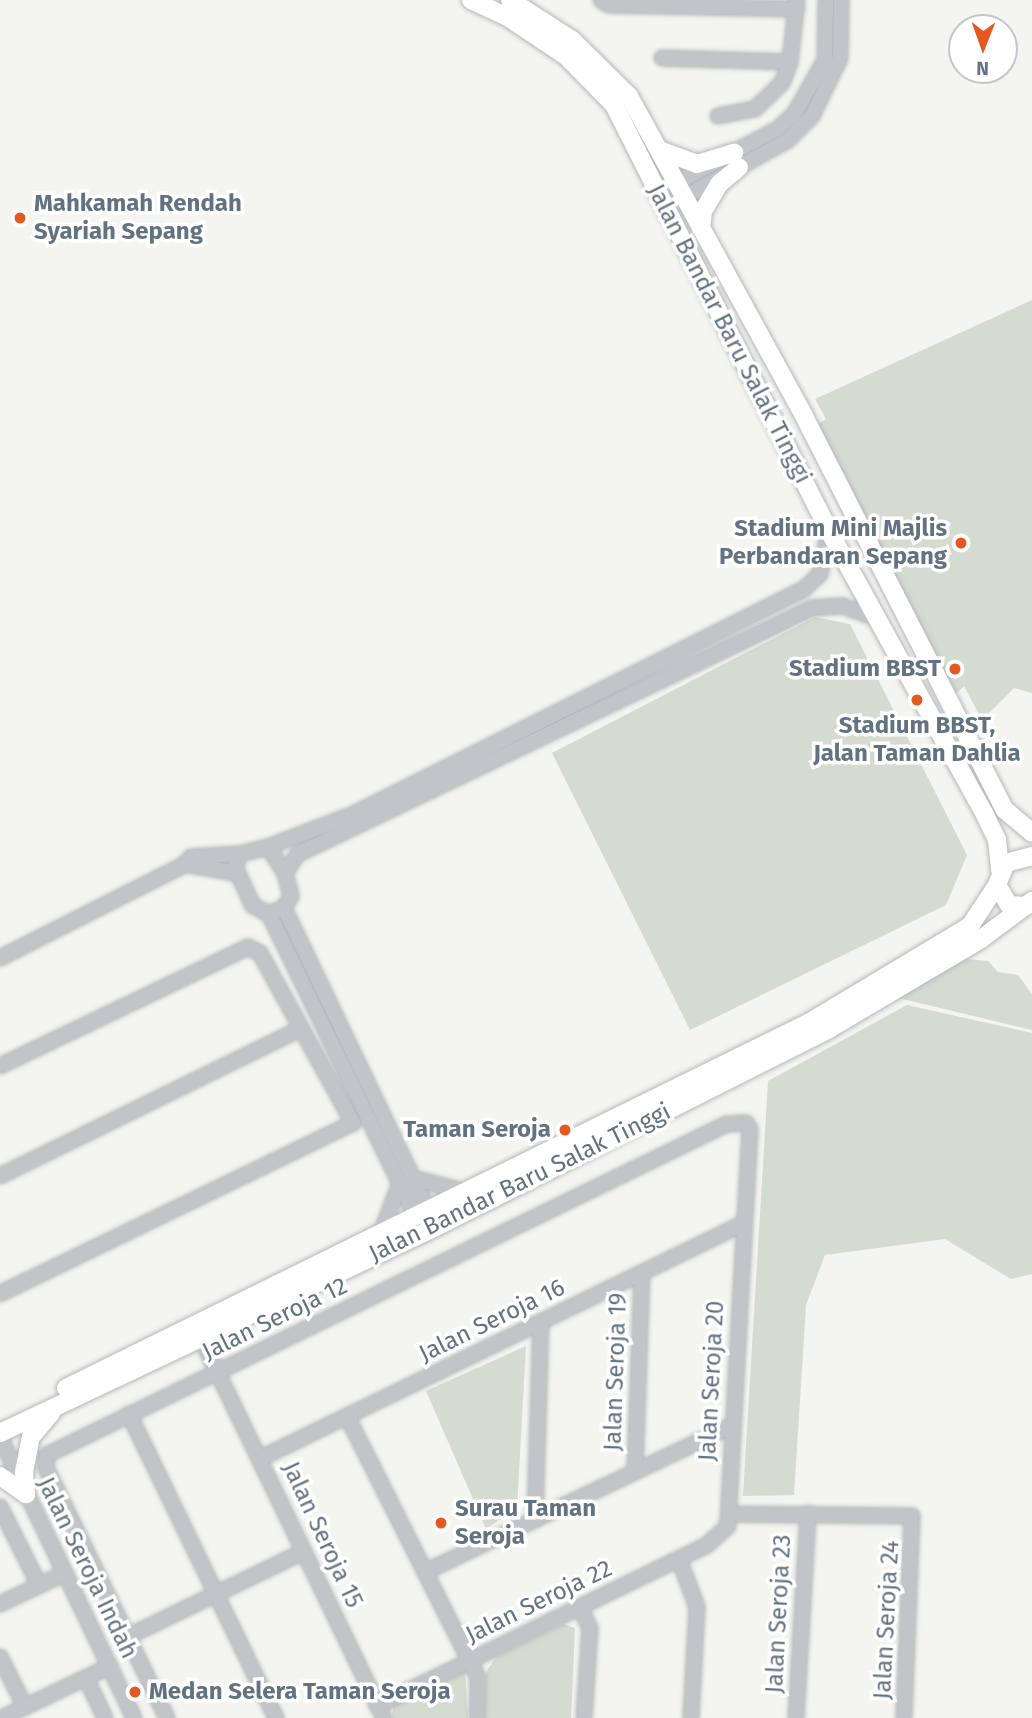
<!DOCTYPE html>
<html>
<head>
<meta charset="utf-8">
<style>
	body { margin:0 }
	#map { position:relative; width:1032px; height:1718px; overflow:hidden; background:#f4f4f0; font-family:"Fira Sans",sans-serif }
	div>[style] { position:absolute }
	.green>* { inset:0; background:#d4dbd1 }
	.roads { filter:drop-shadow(0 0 2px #b4b8bc) drop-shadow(0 0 2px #b4b8bc) }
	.minor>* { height:14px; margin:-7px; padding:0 7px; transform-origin:7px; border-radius:7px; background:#c1c5c8 }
	.major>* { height:18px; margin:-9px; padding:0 9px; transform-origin:9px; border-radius:9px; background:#fff }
	.dots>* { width:19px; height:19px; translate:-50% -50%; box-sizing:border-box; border:4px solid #fff; border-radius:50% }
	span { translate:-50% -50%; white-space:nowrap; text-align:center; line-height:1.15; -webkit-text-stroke:7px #fff; paint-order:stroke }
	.poi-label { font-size:24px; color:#637281; font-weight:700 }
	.left { translate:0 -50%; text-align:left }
	.right { translate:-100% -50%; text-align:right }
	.street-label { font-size:24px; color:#637281 }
	.north { position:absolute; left:948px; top:14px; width:70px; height:70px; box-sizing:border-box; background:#fff; border:2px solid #c1c7cd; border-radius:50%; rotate:181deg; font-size:19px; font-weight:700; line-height:28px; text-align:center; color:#637281 }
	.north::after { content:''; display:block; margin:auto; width:24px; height:32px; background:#e25a21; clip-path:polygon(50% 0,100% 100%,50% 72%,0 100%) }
</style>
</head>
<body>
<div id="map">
	<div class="green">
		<div style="clip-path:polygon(1032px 300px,1032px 693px,1014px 688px,982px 720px,964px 686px,953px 697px,816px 425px,826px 419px,815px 399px)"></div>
		<div style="clip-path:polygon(815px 617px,850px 624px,967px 855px,946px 905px,690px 1030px,552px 753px)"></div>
		<div style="clip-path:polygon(967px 959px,988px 961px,998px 972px,1018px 975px,1032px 994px,1032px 1030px,890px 996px)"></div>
		<div style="clip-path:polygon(907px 1005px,1032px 1033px,1032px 1274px,1011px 1279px,945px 1239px,825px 1255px,806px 1305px,794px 1495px,743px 1496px,768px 1081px)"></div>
		<div style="clip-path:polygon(526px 1346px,517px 1508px,486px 1529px,426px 1391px)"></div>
		<div style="clip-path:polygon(564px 1624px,575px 1628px,571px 1718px,484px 1718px,486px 1672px,496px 1657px)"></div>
		<div style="clip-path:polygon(465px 1670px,468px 1718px,392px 1718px,393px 1707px)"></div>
	</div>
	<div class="roads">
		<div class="minor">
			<div style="left:601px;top:0;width:9px;rotate:32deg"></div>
			<div style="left:609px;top:5px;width:188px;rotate:1.2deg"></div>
			<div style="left:662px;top:58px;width:128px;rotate:1.8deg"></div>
			<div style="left:718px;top:116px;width:38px;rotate:-11deg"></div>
			<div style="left:755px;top:109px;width:37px;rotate:-44deg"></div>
			<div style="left:782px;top:83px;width:22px;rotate:-69deg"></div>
			<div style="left:790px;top:62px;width:62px;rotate:-83.6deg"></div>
			<div style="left:657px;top:193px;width:137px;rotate:-27.9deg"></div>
			<div style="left:778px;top:129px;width:23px;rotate:-43deg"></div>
			<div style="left:795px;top:113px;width:61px;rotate:-60.5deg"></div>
			<div style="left:825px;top:60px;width:60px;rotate:-89deg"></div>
			<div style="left:665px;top:208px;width:141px;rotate:-28.9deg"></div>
			<div style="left:788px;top:140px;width:34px;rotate:-45deg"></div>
			<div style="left:812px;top:116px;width:64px;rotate:-64.2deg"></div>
			<div style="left:840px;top:58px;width:58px;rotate:-89deg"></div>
			<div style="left:268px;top:847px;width:92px;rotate:-21deg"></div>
			<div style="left:354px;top:814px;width:503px;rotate:-26.57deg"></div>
			<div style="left:804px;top:589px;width:22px;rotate:-43deg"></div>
			<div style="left:820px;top:574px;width:44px;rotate:-78.2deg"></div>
			<div style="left:268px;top:847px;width:31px;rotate:57deg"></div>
			<div style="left:285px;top:873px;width:24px;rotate:75deg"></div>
			<div style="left:291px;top:896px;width:14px;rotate:120deg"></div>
			<div style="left:284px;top:908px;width:16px;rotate:158deg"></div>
			<div style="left:269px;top:914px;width:18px;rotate:-153deg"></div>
			<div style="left:253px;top:906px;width:43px;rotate:-114.8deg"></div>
			<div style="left:235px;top:867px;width:14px;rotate:-69deg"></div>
			<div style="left:240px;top:854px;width:29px;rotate:-14deg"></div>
			<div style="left:185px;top:864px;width:52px;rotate:10deg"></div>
			<div style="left:285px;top:873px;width:23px;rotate:-56deg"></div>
			<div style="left:298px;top:854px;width:570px;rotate:-25.58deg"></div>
			<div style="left:812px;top:608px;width:31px;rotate:-4deg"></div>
			<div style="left:843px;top:606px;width:38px;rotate:20deg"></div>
			<div style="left:284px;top:908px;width:346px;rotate:64.5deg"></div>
			<div style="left:269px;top:914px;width:346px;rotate:64.1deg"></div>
			<div style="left:0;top:958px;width:208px;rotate:-26.9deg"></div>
			<div style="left:185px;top:864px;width:9px;rotate:-49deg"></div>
			<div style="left:191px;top:857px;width:49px;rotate:-3.5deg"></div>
			<div style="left:0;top:1066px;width:275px;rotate:-25.6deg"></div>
			<div style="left:248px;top:947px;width:13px;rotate:27deg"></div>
			<div style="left:260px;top:953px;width:194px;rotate:61.3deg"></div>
			<div style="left:353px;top:1123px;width:392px;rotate:154.2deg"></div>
			<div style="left:0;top:1176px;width:334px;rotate:-26.1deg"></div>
			<div style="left:413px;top:1178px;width:55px;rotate:14.8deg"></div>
			<div style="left:381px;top:1233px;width:53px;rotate:-69.2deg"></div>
			<div style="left:201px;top:1338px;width:422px;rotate:64.3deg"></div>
			<div style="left:129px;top:1414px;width:338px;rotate:64.2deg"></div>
			<div style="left:347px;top:1416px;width:293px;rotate:63.4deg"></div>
			<div style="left:478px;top:1678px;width:40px;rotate:91.4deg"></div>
			<div style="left:0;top:1437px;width:311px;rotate:64.5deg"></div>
			<div style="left:261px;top:1458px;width:535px;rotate:-25.94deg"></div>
			<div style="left:635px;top:1472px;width:199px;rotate:-88deg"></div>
			<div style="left:0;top:1507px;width:87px;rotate:63.4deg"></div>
			<div style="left:729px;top:1514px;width:183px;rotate:0.6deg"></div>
			<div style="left:912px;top:1516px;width:202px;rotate:92.3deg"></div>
			<div style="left:535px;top:1520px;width:198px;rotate:-88.3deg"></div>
			<div style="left:679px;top:1559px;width:51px;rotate:69.4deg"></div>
			<div style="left:697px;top:1607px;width:111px;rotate:93.1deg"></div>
			<div style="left:425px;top:1572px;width:341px;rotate:-25.5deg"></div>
			<div style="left:0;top:1604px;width:70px;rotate:-25.5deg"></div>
			<div style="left:580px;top:1607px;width:23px;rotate:65deg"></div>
			<div style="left:590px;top:1628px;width:90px;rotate:93.8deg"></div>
			<div style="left:127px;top:1637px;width:195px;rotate:-25.8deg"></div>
			<div style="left:0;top:1657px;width:56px;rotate:63.4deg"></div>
			<div style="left:86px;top:1678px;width:44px;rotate:64.6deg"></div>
			<div style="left:2px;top:1718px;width:120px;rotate:-25.7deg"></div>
			<div style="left:167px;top:1718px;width:278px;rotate:-115.8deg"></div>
			<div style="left:46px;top:1468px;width:13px;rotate:-86deg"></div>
			<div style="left:47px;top:1455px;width:756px;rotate:-25.96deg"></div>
			<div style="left:727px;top:1124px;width:19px;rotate:-3deg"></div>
			<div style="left:746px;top:1123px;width:7px;rotate:56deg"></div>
			<div style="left:750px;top:1129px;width:398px;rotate:93.2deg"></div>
			<div style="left:728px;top:1526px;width:28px;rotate:138deg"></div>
			<div style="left:707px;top:1545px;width:367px;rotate:154deg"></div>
			<div style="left:796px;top:1718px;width:205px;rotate:-86.6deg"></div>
		</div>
		<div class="major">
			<div style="left:471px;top:0;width:38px;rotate:25deg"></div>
			<div style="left:506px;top:16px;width:72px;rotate:33.7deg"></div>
			<div style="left:566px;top:56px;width:69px;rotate:45.6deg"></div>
			<div style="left:614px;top:105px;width:477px;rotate:63.2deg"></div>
			<div style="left:829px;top:531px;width:326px;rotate:61.2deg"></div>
			<div style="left:986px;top:817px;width:25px;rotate:64deg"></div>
			<div style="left:997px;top:840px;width:31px;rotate:84deg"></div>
			<div style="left:510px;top:0;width:74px;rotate:32.8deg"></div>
			<div style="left:572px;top:40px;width:80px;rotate:44.5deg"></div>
			<div style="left:629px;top:96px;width:365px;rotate:61.3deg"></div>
			<div style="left:804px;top:416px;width:442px;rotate:63deg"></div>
			<div style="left:1005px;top:810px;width:35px;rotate:40deg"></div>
			<div style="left:659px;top:150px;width:40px;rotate:20.2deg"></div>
			<div style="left:697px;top:164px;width:39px;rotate:-17deg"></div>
			<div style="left:701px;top:228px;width:17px;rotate:-83deg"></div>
			<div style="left:703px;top:211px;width:31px;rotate:-59deg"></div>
			<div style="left:719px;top:184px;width:26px;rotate:-40deg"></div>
			<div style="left:1026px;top:906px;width:17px;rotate:-177deg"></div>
			<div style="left:1009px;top:905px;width:23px;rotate:-121deg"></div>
			<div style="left:997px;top:885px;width:24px;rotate:-68deg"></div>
			<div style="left:1006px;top:863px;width:27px;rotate:-15deg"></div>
			<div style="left:66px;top:1388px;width:829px;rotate:-26.19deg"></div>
			<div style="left:810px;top:1022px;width:187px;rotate:-31deg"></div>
			<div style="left:970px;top:926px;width:49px;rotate:-56.6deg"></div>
			<div style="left:0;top:1433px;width:482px;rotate:-25.3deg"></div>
			<div style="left:436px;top:1227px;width:440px;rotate:-26.7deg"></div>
			<div style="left:829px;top:1029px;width:177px;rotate:-30.6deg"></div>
			<div style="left:981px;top:939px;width:64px;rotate:-36.7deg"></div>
			<div style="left:0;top:1476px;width:32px;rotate:35deg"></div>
			<div style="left:26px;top:1494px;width:22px;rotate:-95deg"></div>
			<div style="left:24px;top:1472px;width:36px;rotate:-79deg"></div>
			<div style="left:31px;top:1437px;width:31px;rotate:-50deg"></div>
		</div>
	</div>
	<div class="dots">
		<div style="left:20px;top:218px;background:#e25a21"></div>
		<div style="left:961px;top:543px;background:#e25a21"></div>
		<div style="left:955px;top:669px;background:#e25a21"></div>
		<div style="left:917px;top:700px;background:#e25a21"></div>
		<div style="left:565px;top:1130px;background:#e25a21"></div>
		<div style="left:441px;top:1523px;background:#e25a21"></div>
		<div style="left:135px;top:1692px;background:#e25a21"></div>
	</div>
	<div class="poi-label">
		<span class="left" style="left:34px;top:218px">Mahkamah Rendah<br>Syariah Sepang</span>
		<span class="right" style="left:947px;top:543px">Stadium Mini Majlis<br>Perbandaran Sepang</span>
		<span class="right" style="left:941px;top:669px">Stadium BBST</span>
		<span style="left:917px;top:740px">Stadium BBST,<br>Jalan Taman Dahlia</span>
		<span class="right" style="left:551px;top:1130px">Taman Seroja</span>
		<span class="left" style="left:455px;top:1523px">Surau Taman<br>Seroja</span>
		<span class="left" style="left:149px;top:1692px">Medan Selera Taman Seroja</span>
	</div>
	<div class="street-label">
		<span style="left:729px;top:334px;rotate:63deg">Jalan Bandar Baru Salak Tinggi</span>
		<span style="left:520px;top:1183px;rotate:-26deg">Jalan Bandar Baru Salak Tinggi</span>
		<span style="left:275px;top:1319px;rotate:-26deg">Jalan Seroja 12</span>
		<span style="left:492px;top:1321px;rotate:-26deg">Jalan Seroja 16</span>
		<span style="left:616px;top:1372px;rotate:-88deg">Jalan Seroja 19</span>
		<span style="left:712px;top:1381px;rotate:-87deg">Jalan Seroja 20</span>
		<span style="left:322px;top:1535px;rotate:65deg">Jalan Seroja 15</span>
		<span style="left:87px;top:1568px;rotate:64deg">Jalan Seroja Indah</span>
		<span style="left:539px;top:1602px;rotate:-26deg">Jalan Seroja 22</span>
		<span style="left:779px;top:1614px;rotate:-87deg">Jalan Seroja 23</span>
		<span style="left:887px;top:1620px;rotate:-87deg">Jalan Seroja 24</span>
	</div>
	<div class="north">N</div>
</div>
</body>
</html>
